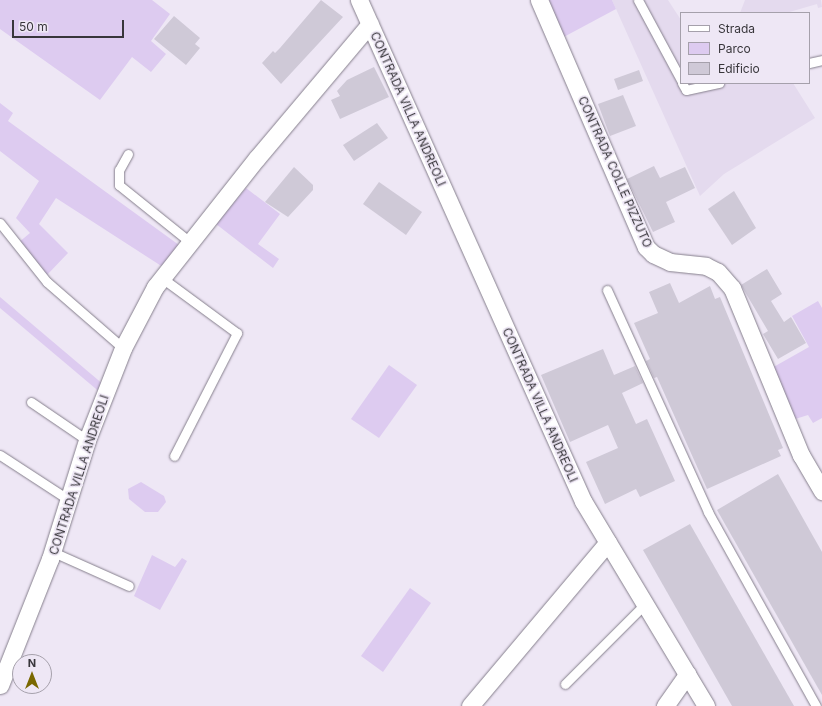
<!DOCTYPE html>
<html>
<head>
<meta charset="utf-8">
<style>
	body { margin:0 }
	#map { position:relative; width:822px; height:706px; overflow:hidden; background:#eee7f5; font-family:Inter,sans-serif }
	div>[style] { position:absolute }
	.built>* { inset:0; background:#e4daee }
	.green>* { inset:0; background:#ddcbf0 }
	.building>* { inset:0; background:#cfc9d7 }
	.roads { filter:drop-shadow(0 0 1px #857f8c) drop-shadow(0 0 1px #857f8c) }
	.service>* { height:9px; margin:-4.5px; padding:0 4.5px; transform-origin:4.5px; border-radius:4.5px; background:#fff }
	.minor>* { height:17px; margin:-8.5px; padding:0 8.5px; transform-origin:8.5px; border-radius:8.5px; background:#fff }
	span { translate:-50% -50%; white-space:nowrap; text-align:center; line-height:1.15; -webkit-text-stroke:3.5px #eee7f5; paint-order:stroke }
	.street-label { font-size:12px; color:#38363b }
	.legend { position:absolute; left:680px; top:12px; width:130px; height:72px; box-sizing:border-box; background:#eee7f5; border:1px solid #a5a0ab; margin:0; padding:5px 7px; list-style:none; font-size:12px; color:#38363b }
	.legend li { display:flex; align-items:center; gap:8px; height:20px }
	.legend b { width:20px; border:1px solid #a5a0ab }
	.north { position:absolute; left:12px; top:654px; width:40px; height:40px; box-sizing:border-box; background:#eee7f5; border:1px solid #a5a0ab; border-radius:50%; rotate:0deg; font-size:11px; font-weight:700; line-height:16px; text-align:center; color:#38363b }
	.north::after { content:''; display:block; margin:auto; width:14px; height:18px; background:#7a6800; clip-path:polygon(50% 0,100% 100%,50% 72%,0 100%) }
	.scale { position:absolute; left:12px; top:20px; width:112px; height:18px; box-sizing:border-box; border:2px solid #38363b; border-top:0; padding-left:5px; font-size:12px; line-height:14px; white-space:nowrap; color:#38363b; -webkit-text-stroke:3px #eee7f5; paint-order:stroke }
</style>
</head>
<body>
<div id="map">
	<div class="built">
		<div style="clip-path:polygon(612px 0,668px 0,681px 20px,681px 83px,793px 83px,815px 118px,724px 174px,700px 196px)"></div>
		<div style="clip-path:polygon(745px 0,821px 0,822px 7px,818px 8px,817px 4px,786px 13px,740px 13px)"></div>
	</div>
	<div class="green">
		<div style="clip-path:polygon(0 0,152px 0,170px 14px,151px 41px,166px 54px,151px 72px,132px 57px,100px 100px,0 29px)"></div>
		<div style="clip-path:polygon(543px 0,612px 0,616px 9px,560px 39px)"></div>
		<div style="clip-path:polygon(0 103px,13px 113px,8px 121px,179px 245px,166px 269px,56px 198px,39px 224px,68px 253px,47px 275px,18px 243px,30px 233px,16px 218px,39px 181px,0 151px)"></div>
		<div style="clip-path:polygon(246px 188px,280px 214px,258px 244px,279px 259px,273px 268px,216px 224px)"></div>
		<div style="clip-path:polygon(0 297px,104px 385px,102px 394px,0 308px)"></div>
		<div style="clip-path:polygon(818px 301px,822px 308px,822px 418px,813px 423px,808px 415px,792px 420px,770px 369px,809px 347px,792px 316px)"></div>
		<div style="clip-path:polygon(389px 365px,417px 385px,379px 438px,351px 419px)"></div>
		<div style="clip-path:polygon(141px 482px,164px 496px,166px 502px,158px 512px,145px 512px,129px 499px,128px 489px)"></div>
		<div style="clip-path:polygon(152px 555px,175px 567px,182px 558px,187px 561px,160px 610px,134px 596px)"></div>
		<div style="clip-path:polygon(410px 588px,431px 603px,383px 672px,361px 656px)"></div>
	</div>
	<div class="building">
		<div style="clip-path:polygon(321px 0,343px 17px,281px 84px,262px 63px,273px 51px,275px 53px,280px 48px)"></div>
		<div style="clip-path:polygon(174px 16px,200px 38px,195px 44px,200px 48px,186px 65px,154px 39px)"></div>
		<div style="clip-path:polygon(374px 67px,389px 97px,340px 119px,331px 100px,340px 96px,337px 91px,347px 80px)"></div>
		<div style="clip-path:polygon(639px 70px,643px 81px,618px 90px,614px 79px)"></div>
		<div style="clip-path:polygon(623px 95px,636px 126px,610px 136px,598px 104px)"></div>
		<div style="clip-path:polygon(377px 123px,388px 138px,354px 161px,343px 145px)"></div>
		<div style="clip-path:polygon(654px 166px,660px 178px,685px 167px,695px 188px,666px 202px,675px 222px,653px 232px,627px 179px)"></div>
		<div style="clip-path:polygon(294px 167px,313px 185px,313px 190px,288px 217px,265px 202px)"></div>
		<div style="clip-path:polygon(379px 182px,422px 212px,406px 235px,363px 204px)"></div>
		<div style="clip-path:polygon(734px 191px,756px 228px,732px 245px,708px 209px)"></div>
		<div style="clip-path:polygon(767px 269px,782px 294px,771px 301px,784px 322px,791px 317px,806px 343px,778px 359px,763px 334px,768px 331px,741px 285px)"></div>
		<div style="clip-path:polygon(670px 283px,679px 303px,710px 286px,715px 299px,720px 297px,783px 448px,778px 450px,781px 456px,707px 489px,657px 377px,654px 378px,646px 361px,650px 359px,634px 323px,658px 313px,649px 292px)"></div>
		<div style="clip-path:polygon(603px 349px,614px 375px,635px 366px,643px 383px,622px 393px,636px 424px,647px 419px,675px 481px,640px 497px,636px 489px,605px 504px,586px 462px,618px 448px,608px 425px,570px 442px,541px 375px)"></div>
		<div style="clip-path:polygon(778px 474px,822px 552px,822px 695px,717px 510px)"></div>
		<div style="clip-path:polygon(690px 524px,794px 706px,732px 706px,643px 550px)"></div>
	</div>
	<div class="roads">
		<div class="service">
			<div style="left:638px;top:0;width:91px;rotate:61.7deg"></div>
			<div style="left:809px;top:63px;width:13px;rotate:-13deg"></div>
			<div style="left:682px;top:83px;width:8px;rotate:60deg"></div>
			<div style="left:686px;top:90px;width:34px;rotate:-12deg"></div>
			<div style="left:128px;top:154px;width:18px;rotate:119deg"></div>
			<div style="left:119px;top:170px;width:15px;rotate:90deg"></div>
			<div style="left:119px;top:185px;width:91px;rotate:38.8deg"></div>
			<div style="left:0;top:223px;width:75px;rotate:51.5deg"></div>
			<div style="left:47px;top:282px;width:101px;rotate:41deg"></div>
			<div style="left:162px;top:278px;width:93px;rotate:36.3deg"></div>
			<div style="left:237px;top:333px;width:138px;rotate:117.1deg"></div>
			<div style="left:607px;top:290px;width:244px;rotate:65.5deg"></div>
			<div style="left:708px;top:512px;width:222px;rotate:60.9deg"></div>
			<div style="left:31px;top:402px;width:68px;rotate:34.2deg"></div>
			<div style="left:0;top:455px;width:82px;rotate:33.1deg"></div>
			<div style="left:53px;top:552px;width:83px;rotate:24.1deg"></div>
			<div style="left:565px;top:684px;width:113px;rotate:-45deg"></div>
		</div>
		<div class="minor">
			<div style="left:359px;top:0;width:549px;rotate:65.91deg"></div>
			<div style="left:583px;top:501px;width:239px;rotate:59deg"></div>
			<div style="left:539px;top:0;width:269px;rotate:66.6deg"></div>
			<div style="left:646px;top:247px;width:10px;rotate:45deg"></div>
			<div style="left:653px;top:254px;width:19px;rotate:25deg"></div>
			<div style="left:670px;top:262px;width:36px;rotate:6deg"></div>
			<div style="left:706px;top:266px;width:13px;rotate:27deg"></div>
			<div style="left:718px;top:272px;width:21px;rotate:49deg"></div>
			<div style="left:732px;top:288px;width:181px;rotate:67.6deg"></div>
			<div style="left:801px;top:455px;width:42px;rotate:59.7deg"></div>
			<div style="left:0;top:685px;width:136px;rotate:-68.4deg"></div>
			<div style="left:50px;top:559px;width:125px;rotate:-72.7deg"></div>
			<div style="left:87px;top:440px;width:99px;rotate:-68.6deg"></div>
			<div style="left:123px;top:348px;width:69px;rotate:-62.3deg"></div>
			<div style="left:155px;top:287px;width:164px;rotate:-51.7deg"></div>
			<div style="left:257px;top:158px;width:175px;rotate:-49.9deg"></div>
			<div style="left:470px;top:706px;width:214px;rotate:-49.9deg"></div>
			<div style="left:665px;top:706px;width:39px;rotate:-55deg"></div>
		</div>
	</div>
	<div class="street-label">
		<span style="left:408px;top:109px;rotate:66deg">CONTRADA VILLA ANDREOLI</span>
		<span style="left:615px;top:172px;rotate:66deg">CONTRADA COLLE PIZZUTO</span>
		<span style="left:540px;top:405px;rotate:66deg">CONTRADA VILLA ANDREOLI</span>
		<span style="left:79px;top:475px;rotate:-72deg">CONTRADA VILLA ANDREOLI</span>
	</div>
	<ul class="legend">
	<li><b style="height:5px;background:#fff"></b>Strada</li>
	<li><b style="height:11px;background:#ddcbf0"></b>Parco</li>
	<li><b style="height:11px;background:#cfc9d7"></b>Edificio</li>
	</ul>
	<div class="north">N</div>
	<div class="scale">50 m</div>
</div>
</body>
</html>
